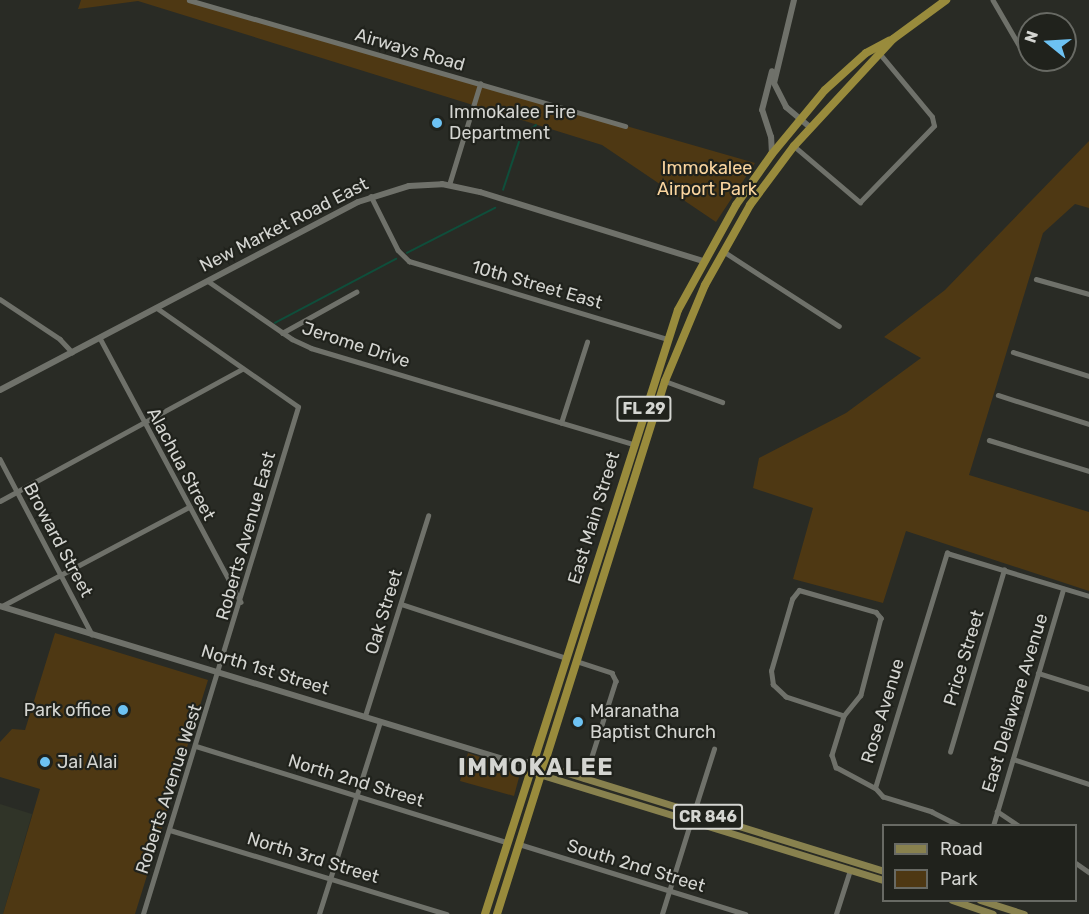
<!DOCTYPE html>
<html>
<head>
<meta charset="utf-8">
<style>
	body { margin:0 }
	#map { position:relative; width:1089px; height:914px; overflow:hidden; background:#292b25; font-family:Rubik,sans-serif }
	div>[style] { position:absolute }
	.built>* { inset:0; background:#303428 }
	.green>* { inset:0; background:#4e3813 }
	.stream>* { height:1.5px; margin:-0.75px; padding:0 0.75px; transform-origin:0.75px; border-radius:0.75px; background:#0f4e3b }
	.street>* { height:4.5px; margin:-2.25px; padding:0 2.25px; transform-origin:2.25px; border-radius:2.25px; background:#6f716a }
	.secondary>* { height:6px; margin:-3px; padding:0 3px; transform-origin:3px; border-radius:3px; background:#6f716a }
	.primary>* { height:7px; margin:-3.5px; padding:0 3.5px; transform-origin:3.5px; border-radius:3.5px; background:#88814e }
	.highway>* { height:8px; margin:-4px; padding:0 4px; transform-origin:4px; border-radius:4px; background:#998b3c }
	.dots>* { width:16px; height:16px; translate:-50% -50%; box-sizing:border-box; border:3px solid #20221c; border-radius:50% }
	span { translate:-50% -50%; white-space:nowrap; text-align:center; line-height:1.15; -webkit-text-stroke:4.5px #20221c; paint-order:stroke }
	.shield-label span { padding:2px 4px; background:#20221c; border:2px solid; border-radius:4px; -webkit-text-stroke-width:0 }
	.shield-label { font-size:16px; color:#d4d5d1; font-weight:700 }
	.street-label { font-size:18px; color:#d4d5d1 }
	.poi-label { font-size:18px; color:#d4d5d1 }
	.left { translate:0 -50%; text-align:left }
	.right { translate:-100% -50%; text-align:right }
	.park-label { font-size:18px; color:#fad59f }
	.district-label { font-size:24px; color:#d4d5d1; font-weight:700; letter-spacing:1.5px }
	.legend { position:absolute; left:882px; top:824px; width:195px; height:78px; box-sizing:border-box; background:#20221c; border:2px solid #686a64; margin:0; padding:8px 10px; list-style:none; font-size:18px; color:#d4d5d1 }
	.legend li { display:flex; align-items:center; gap:12px; height:30px }
	.legend b { width:30px; border:2px solid #686a64 }
	.north { position:absolute; left:1017px; top:12px; width:60px; height:60px; box-sizing:border-box; background:#20221c; border:2px solid #686a64; border-radius:50%; rotate:288deg; font-size:16px; font-weight:700; line-height:24px; text-align:center; color:#d4d5d1 }
	.north::after { content:''; display:block; margin:auto; width:21px; height:27px; background:#6dc2f3; clip-path:polygon(50% 0,100% 100%,50% 72%,0 100%) }
</style>
</head>
<body>
<div id="map">
	<div class="built">
		<div style="clip-path:polygon(0 804px,32px 814px,3px 914px,0 914px)"></div>
	</div>
	<div class="green">
		<div style="clip-path:polygon(81px 0,188px 0,755px 163px,716px 222px,602px 145px,138px 1px,78px 9px)"></div>
		<div style="clip-path:polygon(1089px 141px,1089px 208px,1075px 204px,1043px 233px,969px 475px,1089px 512px,1089px 591px,906px 531px,883px 603px,793px 579px,813px 508px,753px 488px,759px 458px,846px 413px,921px 358px,884px 337px,945px 290px)"></div>
		<div style="clip-path:polygon(55px 633px,208px 680px,135px 914px,3px 914px,40px 789px,0 777px,0 742px,12px 729px,25px 730px)"></div>
		<div style="clip-path:polygon(468px 753px,521px 770px,514px 796px,460px 781px)"></div>
	</div>
	<div class="stream">
		<div style="left:503px;top:190px;width:54px;rotate:-71.6deg"></div>
		<div style="left:520px;top:139px;width:21px;rotate:-41deg"></div>
		<div style="left:407px;top:253px;width:99px;rotate:-27.1deg"></div>
		<div style="left:275px;top:323px;width:137px;rotate:-27.9deg"></div>
	</div>
	<div class="street">
		<div style="left:189px;top:0;width:454px;rotate:16.1deg"></div>
		<div style="left:993px;top:0;width:58px;rotate:59.9deg"></div>
		<div style="left:794px;top:146px;width:87px;rotate:40.3deg"></div>
		<div style="left:860px;top:202px;width:106px;rotate:-45.8deg"></div>
		<div style="left:934px;top:126px;width:9px;rotate:-103deg"></div>
		<div style="left:932px;top:117px;width:85px;rotate:-129.7deg"></div>
		<div style="left:449px;top:185px;width:106px;rotate:-72.9deg"></div>
		<div style="left:371px;top:196px;width:60px;rotate:63.4deg"></div>
		<div style="left:398px;top:250px;width:16px;rotate:45deg"></div>
		<div style="left:409px;top:261px;width:270px;rotate:16.8deg"></div>
		<div style="left:723px;top:251px;width:138px;rotate:32.9deg"></div>
		<div style="left:1036px;top:279px;width:55px;rotate:15.8deg"></div>
		<div style="left:208px;top:281px;width:102px;rotate:34.6deg"></div>
		<div style="left:292px;top:339px;width:21px;rotate:25deg"></div>
		<div style="left:311px;top:348px;width:336px;rotate:16.6deg"></div>
		<div style="left:0;top:299px;width:72px;rotate:33.7deg"></div>
		<div style="left:60px;top:339px;width:18px;rotate:47deg"></div>
		<div style="left:282px;top:333px;width:85px;rotate:-29deg"></div>
		<div style="left:100px;top:338px;width:299px;rotate:61.9deg"></div>
		<div style="left:1013px;top:352px;width:80px;rotate:17.5deg"></div>
		<div style="left:665px;top:381px;width:61px;rotate:20.2deg"></div>
		<div style="left:998px;top:395px;width:96px;rotate:17.7deg"></div>
		<div style="left:561px;top:423px;width:85px;rotate:-72.2deg"></div>
		<div style="left:989px;top:440px;width:105px;rotate:17.2deg"></div>
		<div style="left:0;top:459px;width:198px;rotate:62.3deg"></div>
		<div style="left:0;top:501px;width:276px;rotate:-28.6deg"></div>
		<div style="left:401px;top:604px;width:174px;rotate:18.1deg"></div>
		<div style="left:2px;top:606px;width:212px;rotate:-27.9deg"></div>
		<div style="left:576px;top:661px;width:38px;rotate:18deg"></div>
		<div style="left:612px;top:673px;width:9px;rotate:63deg"></div>
		<div style="left:616px;top:681px;width:103px;rotate:107.6deg"></div>
		<div style="left:1038px;top:673px;width:53px;rotate:17.4deg"></div>
		<div style="left:365px;top:716px;width:210px;rotate:-72.5deg"></div>
		<div style="left:844px;top:716px;width:61px;rotate:-161.9deg"></div>
		<div style="left:786px;top:697px;width:18px;rotate:-137deg"></div>
		<div style="left:773px;top:685px;width:14px;rotate:-98deg"></div>
		<div style="left:771px;top:671px;width:75px;rotate:-73.7deg"></div>
		<div style="left:792px;top:599px;width:11px;rotate:-52deg"></div>
		<div style="left:799px;top:590px;width:80px;rotate:15.9deg"></div>
		<div style="left:876px;top:612px;width:8px;rotate:50deg"></div>
		<div style="left:881px;top:618px;width:80px;rotate:104.6deg"></div>
		<div style="left:861px;top:695px;width:27px;rotate:129deg"></div>
		<div style="left:844px;top:716px;width:41px;rotate:107.1deg"></div>
		<div style="left:832px;top:755px;width:13px;rotate:72deg"></div>
		<div style="left:836px;top:767px;width:44px;rotate:28.3deg"></div>
		<div style="left:196px;top:746px;width:325px;rotate:17.2deg"></div>
		<div style="left:950px;top:752px;width:190px;rotate:-73.5deg"></div>
		<div style="left:1013px;top:759px;width:80px;rotate:18.2deg"></div>
		<div style="left:997px;top:811px;width:27px;rotate:34deg"></div>
		<div style="left:694px;top:812px;width:66px;rotate:-72.4deg"></div>
		<div style="left:959px;top:826px;width:30px;rotate:-153deg"></div>
		<div style="left:932px;top:812px;width:51px;rotate:-163deg"></div>
		<div style="left:883px;top:797px;width:12px;rotate:-132deg"></div>
		<div style="left:875px;top:788px;width:246px;rotate:-73deg"></div>
		<div style="left:947px;top:553px;width:148px;rotate:16.8deg"></div>
		<div style="left:993px;top:826px;width:247px;rotate:-73.5deg"></div>
		<div style="left:170px;top:830px;width:289px;rotate:16.9deg"></div>
		<div style="left:519px;top:844px;width:237px;rotate:17.2deg"></div>
		<div style="left:1076px;top:863px;width:16px;rotate:35deg"></div>
		<div style="left:143px;top:914px;width:530px;rotate:-73deg"></div>
		<div style="left:298px;top:407px;width:173px;rotate:-145.1deg"></div>
		<div style="left:319px;top:914px;width:201px;rotate:-72.4deg"></div>
		<div style="left:662px;top:914px;width:97px;rotate:-72.7deg"></div>
		<div style="left:836px;top:914px;width:46px;rotate:-72.3deg"></div>
	</div>
	<div class="secondary">
		<div style="left:794px;top:0;width:85px;rotate:103.5deg"></div>
		<div style="left:774px;top:83px;width:27px;rotate:63deg"></div>
		<div style="left:786px;top:107px;width:31px;rotate:40deg"></div>
		<div style="left:772px;top:154px;width:17px;rotate:-93deg"></div>
		<div style="left:771px;top:137px;width:28px;rotate:-108deg"></div>
		<div style="left:762px;top:110px;width:40px;rotate:-75.6deg"></div>
		<div style="left:0;top:390px;width:404px;rotate:-27.7deg"></div>
		<div style="left:358px;top:202px;width:53px;rotate:-17.4deg"></div>
		<div style="left:409px;top:186px;width:33px;rotate:-3deg"></div>
		<div style="left:442px;top:184px;width:39px;rotate:12deg"></div>
		<div style="left:480px;top:192px;width:233px;rotate:17.2deg"></div>
		<div style="left:0;top:606px;width:533px;rotate:16.91deg"></div>
		<div style="left:510px;top:761px;width:22px;rotate:3deg"></div>
	</div>
	<div class="primary">
		<div style="left:532px;top:762px;width:368px;rotate:17.2deg"></div>
		<div style="left:529px;top:771px;width:371px;rotate:17.1deg"></div>
		<div style="left:952px;top:900px;width:43px;rotate:18.9deg"></div>
		<div style="left:980px;top:900px;width:46px;rotate:17.7deg"></div>
	</div>
	<div class="highway">
		<div style="left:485px;top:914px;width:634px;rotate:-72.28deg"></div>
		<div style="left:678px;top:310px;width:120px;rotate:-61.1deg"></div>
		<div style="left:736px;top:205px;width:62px;rotate:-54.8deg"></div>
		<div style="left:772px;top:154px;width:83px;rotate:-50.4deg"></div>
		<div style="left:825px;top:90px;width:55px;rotate:-42.1deg"></div>
		<div style="left:866px;top:53px;width:27px;rotate:-28deg"></div>
		<div style="left:497px;top:914px;width:559px;rotate:-72.51deg"></div>
		<div style="left:665px;top:381px;width:104px;rotate:-67.4deg"></div>
		<div style="left:705px;top:285px;width:92px;rotate:-60.6deg"></div>
		<div style="left:750px;top:205px;width:74px;rotate:-53.3deg"></div>
		<div style="left:794px;top:146px;width:146px;rotate:-47.2deg"></div>
		<div style="left:893px;top:39px;width:66px;rotate:-36.3deg"></div>
	</div>
	<div class="dots">
		<div style="left:437px;top:123px;background:#6dc2f3"></div>
		<div style="left:123px;top:710px;background:#6dc2f3"></div>
		<div style="left:578px;top:722px;background:#6dc2f3"></div>
		<div style="left:45px;top:762px;background:#6dc2f3"></div>
	</div>
	<div class="shield-label">
		<span style="left:644px;top:409px">FL 29</span>
		<span style="left:708px;top:817px">CR 846</span>
	</div>
	<div class="street-label">
		<span style="left:410px;top:50px;rotate:16deg">Airways Road</span>
		<span style="left:284px;top:225px;rotate:-27deg">New Market Road East</span>
		<span style="left:537px;top:285px;rotate:16deg">10th Street East</span>
		<span style="left:356px;top:345px;rotate:18deg">Jerome Drive</span>
		<span style="left:181px;top:464px;rotate:62deg">Alachua Street</span>
		<span style="left:594px;top:518px;rotate:-73deg">East Main Street</span>
		<span style="left:246px;top:536px;rotate:-74deg">Roberts Avenue East</span>
		<span style="left:58px;top:540px;rotate:62deg">Broward Street</span>
		<span style="left:384px;top:612px;rotate:-73deg">Oak Street</span>
		<span style="left:964px;top:658px;rotate:-73deg">Price Street</span>
		<span style="left:265px;top:670px;rotate:17deg">North 1st Street</span>
		<span style="left:1015px;top:703px;rotate:-73deg">East Delaware Avenue</span>
		<span style="left:883px;top:711px;rotate:-73deg">Rose Avenue</span>
		<span style="left:356px;top:781px;rotate:17deg">North 2nd Street</span>
		<span style="left:169px;top:789px;rotate:-72deg">Roberts Avenue West</span>
		<span style="left:313px;top:858px;rotate:17deg">North 3rd Street</span>
		<span style="left:636px;top:866px;rotate:17deg">South 2nd Street</span>
	</div>
	<div class="poi-label">
		<span class="left" style="left:449px;top:123px">Immokalee Fire<br>Department</span>
		<span class="right" style="left:111px;top:710px">Park office</span>
		<span class="left" style="left:590px;top:722px">Maranatha<br>Baptist Church</span>
		<span class="left" style="left:57px;top:762px">Jai Alai</span>
	</div>
	<div class="park-label">
		<span style="left:707px;top:179px">Immokalee<br>Airport Park</span>
	</div>
	<div class="district-label">
		<span style="left:536px;top:768px">IMMOKALEE</span>
	</div>
	<ul class="legend">
	<li><b style="height:8px;background:#88814e"></b>Road</li>
	<li><b style="height:16px;background:#4e3813"></b>Park</li>
	</ul>
	<div class="north">N</div>
</div>
</body>
</html>
